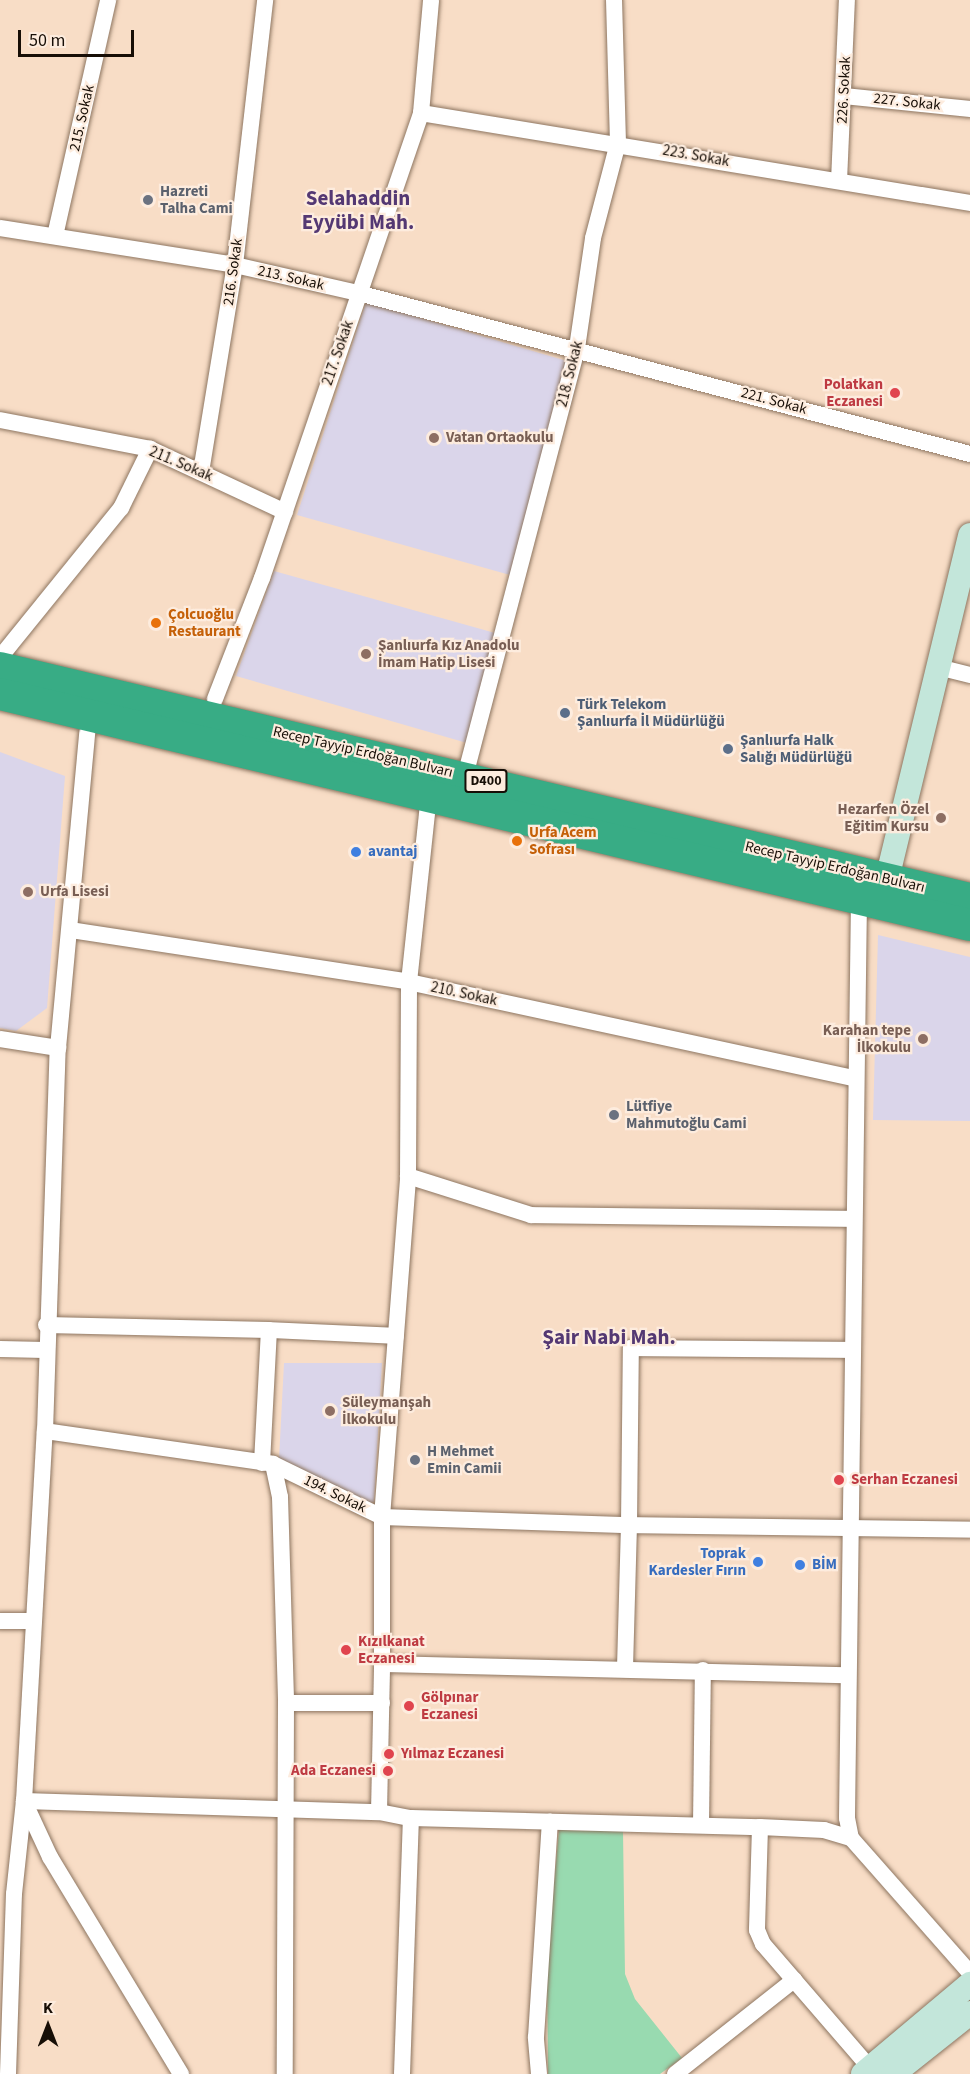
<!DOCTYPE html>
<html>
<head>
<meta charset="utf-8">
<style>
	body { margin:0 }
	#map { position:relative; width:970px; height:2074px; overflow:hidden; background:#f8ddc6; font-family:"Source Sans 3",sans-serif }
	div>[style] { position:absolute }
	.education>* { inset:0; background:#dad5ea }
	.green>* { inset:0; background:#98dab0 }
	.roads { filter:drop-shadow(0 0 2px #8d7560) drop-shadow(0 0 2px #8d7560) }
	.street>* { height:16px; margin:-8px; padding:0 8px; transform-origin:8px; border-radius:8px; background:#fff }
	.secondary>* { height:24px; margin:-12px; padding:0 12px; transform-origin:12px; border-radius:12px; background:#c3e6da }
	.highway>* { height:32px; margin:-16px; padding:0 16px; transform-origin:16px; border-radius:16px; background:#38ac85 }
	.dots>* { width:16px; height:16px; translate:-50% -50%; box-sizing:border-box; border:3px solid #fdecde; border-radius:50% }
	span { translate:-50% -50%; white-space:nowrap; text-align:center; line-height:1.15; -webkit-text-stroke:4.5px #fdecde; paint-order:stroke }
	.shield-label span { padding:2px 4px; background:#fdecde; border:2px solid; border-radius:4px; -webkit-text-stroke-width:0 }
	.shield-label { font-size:14px; color:#170e06; font-weight:700 }
	.street-label { font-size:15px; color:#170e06 }
	.worship-label { font-size:15px; color:#5b616d; font-weight:700 }
	.left { translate:0 -50%; text-align:left }
	.health-label { font-size:15px; color:#be3a42; font-weight:700 }
	.right { translate:-100% -50%; text-align:right }
	.education-label { font-size:15px; color:#785e54; font-weight:700 }
	.food-label { font-size:15px; color:#c56008; font-weight:700 }
	.service-label { font-size:15px; color:#4e5e75; font-weight:700 }
	.shop-label { font-size:15px; color:#366cbe; font-weight:700 }
	.district-label { font-size:21px; color:#543873; font-weight:700 }
	.north { position:absolute; left:18px; top:1996px; width:60px; height:60px; -webkit-text-stroke:4px #fdecde; paint-order:stroke; rotate:0deg; font-size:16px; font-weight:700; line-height:24px; text-align:center; color:#170e06 }
	.north::after { content:''; display:block; margin:auto; width:21px; height:27px; background:#170e06; clip-path:polygon(50% 0,100% 100%,50% 72%,0 100%) }
	.scale { position:absolute; left:18px; top:30px; width:116px; height:27px; box-sizing:border-box; border:3px solid #170e06; border-top:0; padding-left:8px; font-size:18px; line-height:21px; white-space:nowrap; color:#170e06; -webkit-text-stroke:4px #fdecde; paint-order:stroke }
</style>
</head>
<body>
<div id="map">
	<div class="education">
		<div style="clip-path:polygon(366px 302px,567px 361px,510px 575px,297px 515px)"></div>
		<div style="clip-path:polygon(274px 571px,495px 633px,467px 743px,236px 676px)"></div>
		<div style="clip-path:polygon(0 752px,65px 776px,47px 1008px,16px 1031px,0 1028px)"></div>
		<div style="clip-path:polygon(878px 935px,970px 957px,970px 1121px,873px 1120px)"></div>
		<div style="clip-path:polygon(284px 1363px,382px 1363px,374px 1502px,364px 1505px,279px 1459px)"></div>
	</div>
	<div class="green">
		<div style="clip-path:polygon(559px 1830px,623px 1831px,625px 1974px,635px 1999px,682px 2058px,660px 2074px,548px 2074px,547px 1960px)"></div>
	</div>
	<div class="roads">
		<div class="street">
			<div style="left:844px;top:96px;width:127px;rotate:5.9deg"></div>
			<div style="left:421px;top:113px;width:556px;rotate:9.31deg"></div>
			<div style="left:839px;top:181px;width:181px;rotate:-87.5deg"></div>
			<div style="left:0;top:228px;width:238px;rotate:8.9deg"></div>
			<div style="left:235px;top:265px;width:126px;rotate:12.8deg"></div>
			<div style="left:358px;top:293px;width:633px;rotate:14.74deg"></div>
			<div style="left:55px;top:236px;width:242px;rotate:-77.3deg"></div>
			<div style="left:0;top:420px;width:153px;rotate:10.9deg"></div>
			<div style="left:150px;top:449px;width:149px;rotate:25deg"></div>
			<div style="left:201px;top:472px;width:210px;rotate:-80.7deg"></div>
			<div style="left:235px;top:265px;width:267px;rotate:-83.5deg"></div>
			<div style="left:6px;top:650px;width:183px;rotate:-51deg"></div>
			<div style="left:121px;top:508px;width:66px;rotate:-63.8deg"></div>
			<div style="left:938px;top:667px;width:33px;rotate:14deg"></div>
			<div style="left:215px;top:699px;width:130px;rotate:-68.8deg"></div>
			<div style="left:262px;top:578px;width:491px;rotate:-71.1deg"></div>
			<div style="left:421px;top:113px;width:113px;rotate:-84.9deg"></div>
			<div style="left:465px;top:776px;width:442px;rotate:-75.3deg"></div>
			<div style="left:577px;top:348px;width:111px;rotate:-81.7deg"></div>
			<div style="left:593px;top:238px;width:98px;rotate:-75.3deg"></div>
			<div style="left:618px;top:143px;width:143px;rotate:-91.6deg"></div>
			<div style="left:859px;top:899px;width:919px;rotate:90.75deg"></div>
			<div style="left:847px;top:1818px;width:20px;rotate:79deg"></div>
			<div style="left:851px;top:1838px;width:180px;rotate:48.6deg"></div>
			<div style="left:71px;top:930px;width:342px;rotate:8.7deg"></div>
			<div style="left:409px;top:982px;width:455px;rotate:12.2deg"></div>
			<div style="left:0;top:1039px;width:59px;rotate:8.8deg"></div>
			<div style="left:408px;top:1176px;width:129px;rotate:17.6deg"></div>
			<div style="left:531px;top:1215px;width:322px;rotate:0.7deg"></div>
			<div style="left:46px;top:1325px;width:223px;rotate:1.3deg"></div>
			<div style="left:0;top:1349px;width:45px;rotate:1.3deg"></div>
			<div style="left:45px;top:1431px;width:230px;rotate:8.2deg"></div>
			<div style="left:273px;top:1464px;width:121px;rotate:25.9deg"></div>
			<div style="left:382px;top:1517px;width:247px;rotate:1.9deg"></div>
			<div style="left:629px;top:1525px;width:177px;rotate:-89.4deg"></div>
			<div style="left:631px;top:1348px;width:222px;rotate:0.5deg"></div>
			<div style="left:262px;top:1463px;width:133px;rotate:-87deg"></div>
			<div style="left:269px;top:1330px;width:127px;rotate:2.7deg"></div>
			<div style="left:273px;top:1464px;width:34px;rotate:78deg"></div>
			<div style="left:280px;top:1497px;width:206px;rotate:88.3deg"></div>
			<div style="left:286px;top:1703px;width:371px;rotate:90.2deg"></div>
			<div style="left:0;top:1621px;width:34px"></div>
			<div style="left:382px;top:1664px;width:147px;rotate:-90deg"></div>
			<div style="left:382px;top:1517px;width:342px;rotate:-85.6deg"></div>
			<div style="left:408px;top:1176px;width:194px;rotate:-89.7deg"></div>
			<div style="left:409px;top:982px;width:187px;rotate:-83.9deg"></div>
			<div style="left:625px;top:1668px;width:143px;rotate:-88.4deg"></div>
			<div style="left:629px;top:1525px;width:341px;rotate:0.8deg"></div>
			<div style="left:286px;top:1703px;width:96px"></div>
			<div style="left:379px;top:1812px;width:148px;rotate:-88.8deg"></div>
			<div style="left:382px;top:1664px;width:466px;rotate:1.4deg"></div>
			<div style="left:701px;top:1825px;width:155px;rotate:-89.3deg"></div>
			<div style="left:760px;top:1827px;width:103px;rotate:91.7deg"></div>
			<div style="left:757px;top:1930px;width:15px;rotate:67deg"></div>
			<div style="left:763px;top:1944px;width:164px;rotate:49.2deg"></div>
			<div style="left:8px;top:2074px;width:180px;rotate:-88.1deg"></div>
			<div style="left:14px;top:1894px;width:94px;rotate:-83.9deg"></div>
			<div style="left:24px;top:1801px;width:371px;rotate:-86.8deg"></div>
			<div style="left:45px;top:1431px;width:383px;rotate:-88.1deg"></div>
			<div style="left:58px;top:1048px;width:316px;rotate:-84.7deg"></div>
			<div style="left:181px;top:2074px;width:253px;rotate:-121.1deg"></div>
			<div style="left:50px;top:1857px;width:62px;rotate:-114.9deg"></div>
			<div style="left:24px;top:1801px;width:355px;rotate:1.8deg"></div>
			<div style="left:379px;top:1812px;width:33px;rotate:11deg"></div>
			<div style="left:411px;top:1818px;width:349px;rotate:1.5deg"></div>
			<div style="left:760px;top:1827px;width:64px;rotate:2.7deg"></div>
			<div style="left:824px;top:1830px;width:28px;rotate:17deg"></div>
			<div style="left:402px;top:2074px;width:256px;rotate:-88deg"></div>
			<div style="left:539px;top:2074px;width:37px;rotate:-95deg"></div>
			<div style="left:536px;top:2037px;width:216px;rotate:-86.3deg"></div>
			<div style="left:675px;top:2074px;width:152px;rotate:-38.3deg"></div>
		</div>
		<div class="secondary">
			<div style="left:887px;top:879px;width:354px;rotate:-76.4deg"></div>
			<div style="left:863px;top:2074px;width:140px;rotate:-40.1deg"></div>
			<div style="left:893px;top:2074px;width:98px;rotate:-38.4deg"></div>
		</div>
		<div class="highway">
			<div style="left:0;top:668px;width:997px;rotate:13.4deg"></div>
			<div style="left:0;top:694px;width:997px;rotate:13.4deg"></div>
		</div>
	</div>
	<div class="dots">
		<div style="left:148px;top:200px;background:#6b7280"></div>
		<div style="left:895px;top:393px;background:#e0444e"></div>
		<div style="left:434px;top:438px;background:#8d6e63"></div>
		<div style="left:156px;top:623px;background:#e8710a"></div>
		<div style="left:366px;top:654px;background:#8d6e63"></div>
		<div style="left:565px;top:713px;background:#5c6f8a"></div>
		<div style="left:728px;top:749px;background:#5c6f8a"></div>
		<div style="left:941px;top:818px;background:#8d6e63"></div>
		<div style="left:517px;top:841px;background:#e8710a"></div>
		<div style="left:356px;top:852px;background:#3f7fe0"></div>
		<div style="left:28px;top:892px;background:#8d6e63"></div>
		<div style="left:923px;top:1039px;background:#8d6e63"></div>
		<div style="left:614px;top:1115px;background:#6b7280"></div>
		<div style="left:330px;top:1411px;background:#8d6e63"></div>
		<div style="left:415px;top:1460px;background:#6b7280"></div>
		<div style="left:839px;top:1480px;background:#e0444e"></div>
		<div style="left:758px;top:1562px;background:#3f7fe0"></div>
		<div style="left:800px;top:1565px;background:#3f7fe0"></div>
		<div style="left:346px;top:1650px;background:#e0444e"></div>
		<div style="left:409px;top:1706px;background:#e0444e"></div>
		<div style="left:389px;top:1754px;background:#e0444e"></div>
		<div style="left:388px;top:1771px;background:#e0444e"></div>
	</div>
	<div class="shield-label">
		<span style="left:486px;top:781px">D400</span>
	</div>
	<div class="street-label">
		<span style="left:844px;top:90px;rotate:-87deg">226. Sokak</span>
		<span style="left:907px;top:102px;rotate:6deg">227. Sokak</span>
		<span style="left:82px;top:118px;rotate:-77deg">215. Sokak</span>
		<span style="left:696px;top:156px;rotate:10deg">223. Sokak</span>
		<span style="left:233px;top:272px;rotate:-82deg">216. Sokak</span>
		<span style="left:291px;top:278px;rotate:13deg">213. Sokak</span>
		<span style="left:338px;top:353px;rotate:-71deg">217. Sokak</span>
		<span style="left:570px;top:374px;rotate:-76deg">218. Sokak</span>
		<span style="left:774px;top:401px;rotate:15deg">221. Sokak</span>
		<span style="left:181px;top:464px;rotate:23deg">211. Sokak</span>
		<span style="left:363px;top:752px;rotate:13deg">Recep Tayyip Erdoğan Bulvarı</span>
		<span style="left:835px;top:867px;rotate:13deg">Recep Tayyip Erdoğan Bulvarı</span>
		<span style="left:464px;top:994px;rotate:12deg">210. Sokak</span>
		<span style="left:335px;top:1494px;rotate:26deg">194. Sokak</span>
	</div>
	<div class="worship-label">
		<span class="left" style="left:160px;top:200px">Hazreti<br>Talha Cami</span>
		<span class="left" style="left:626px;top:1115px">Lütfiye<br>Mahmutoğlu Cami</span>
		<span class="left" style="left:427px;top:1460px">H Mehmet<br>Emin Camii</span>
	</div>
	<div class="health-label">
		<span class="right" style="left:883px;top:393px">Polatkan<br>Eczanesi</span>
		<span class="left" style="left:851px;top:1480px">Serhan Eczanesi</span>
		<span class="left" style="left:358px;top:1650px">Kızılkanat<br>Eczanesi</span>
		<span class="left" style="left:421px;top:1706px">Gölpınar<br>Eczanesi</span>
		<span class="left" style="left:401px;top:1754px">Yılmaz Eczanesi</span>
		<span class="right" style="left:376px;top:1771px">Ada Eczanesi</span>
	</div>
	<div class="education-label">
		<span class="left" style="left:446px;top:438px">Vatan Ortaokulu</span>
		<span class="left" style="left:378px;top:654px">Şanlıurfa Kız Anadolu<br>İmam Hatip Lisesi</span>
		<span class="right" style="left:929px;top:818px">Hezarfen Özel<br>Eğitim Kursu</span>
		<span class="left" style="left:40px;top:892px">Urfa Lisesi</span>
		<span class="right" style="left:911px;top:1039px">Karahan tepe<br>İlkokulu</span>
		<span class="left" style="left:342px;top:1411px">Süleymanşah<br>İlkokulu</span>
	</div>
	<div class="food-label">
		<span class="left" style="left:168px;top:623px">Çolcuoğlu<br>Restaurant</span>
		<span class="left" style="left:529px;top:841px">Urfa Acem<br>Sofrası</span>
	</div>
	<div class="service-label">
		<span class="left" style="left:577px;top:713px">Türk Telekom<br>Şanlıurfa İl Müdürlüğü</span>
		<span class="left" style="left:740px;top:749px">Şanlıurfa Halk<br>Salığı Müdürlüğü</span>
	</div>
	<div class="shop-label">
		<span class="left" style="left:368px;top:852px">avantaj</span>
		<span class="right" style="left:746px;top:1562px">Toprak<br>Kardesler Fırın</span>
		<span class="left" style="left:812px;top:1565px">BİM</span>
	</div>
	<div class="district-label">
		<span style="left:358px;top:210px">Selahaddin<br>Eyyübi Mah.</span>
		<span style="left:609px;top:1337px">Şair Nabi Mah.</span>
	</div>
	<div class="north">K</div>
	<div class="scale">50 m</div>
</div>
</body>
</html>
